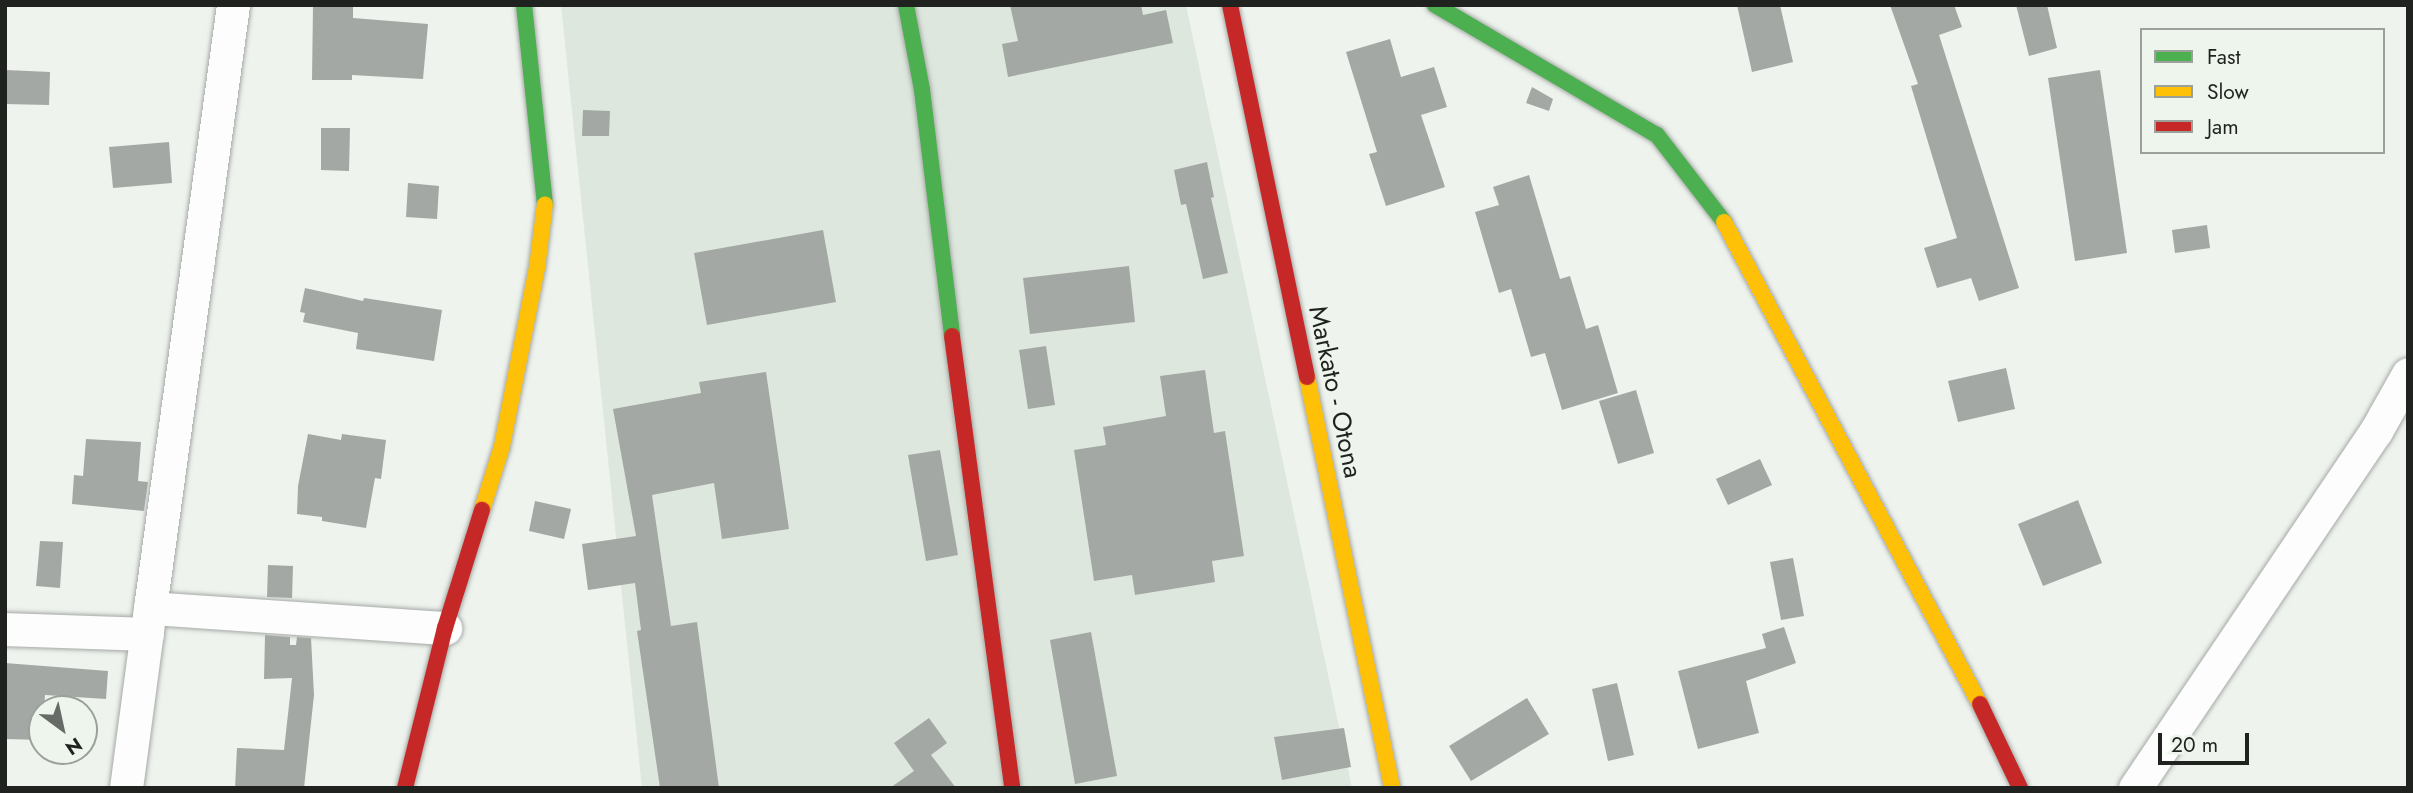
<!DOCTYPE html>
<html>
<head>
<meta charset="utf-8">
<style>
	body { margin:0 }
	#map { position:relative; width:2413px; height:793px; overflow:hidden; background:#eef3ee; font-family:Jost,sans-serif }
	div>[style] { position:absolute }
	.built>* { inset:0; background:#dde7dd }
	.building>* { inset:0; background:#a4a8a4 }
	.roads { filter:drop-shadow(0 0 2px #a6a9a6) drop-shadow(0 0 2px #a6a9a6) }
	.street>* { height:33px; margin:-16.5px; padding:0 16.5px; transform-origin:16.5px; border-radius:16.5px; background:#fcfdfc }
	.fast>* { height:16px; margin:-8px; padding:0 8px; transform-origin:8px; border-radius:8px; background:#4caf50 }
	.slow>* { height:16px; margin:-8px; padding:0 8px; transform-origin:8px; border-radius:8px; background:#ffc107 }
	.jam>* { height:16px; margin:-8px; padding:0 8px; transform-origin:8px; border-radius:8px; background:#c62828 }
	span { translate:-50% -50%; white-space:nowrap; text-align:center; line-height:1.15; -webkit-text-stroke:6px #edf5ec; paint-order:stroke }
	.street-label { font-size:26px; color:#1f221e }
	.frame { position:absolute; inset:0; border:7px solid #1f221e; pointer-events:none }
	.legend { position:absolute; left:2140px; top:28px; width:245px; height:126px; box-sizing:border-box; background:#edf5ec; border:2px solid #9ba19a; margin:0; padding:9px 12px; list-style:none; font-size:21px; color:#1f221e }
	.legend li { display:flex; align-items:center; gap:14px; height:35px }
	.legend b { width:35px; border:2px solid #9ba19a }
	.north { position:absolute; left:28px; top:695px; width:70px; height:70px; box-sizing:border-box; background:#edf5ec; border:2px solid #9ba19a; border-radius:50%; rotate:147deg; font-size:19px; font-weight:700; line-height:28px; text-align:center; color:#1f221e }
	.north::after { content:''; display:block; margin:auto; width:24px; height:32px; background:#676b67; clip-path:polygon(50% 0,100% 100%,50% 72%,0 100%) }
	.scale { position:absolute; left:2158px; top:733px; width:91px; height:32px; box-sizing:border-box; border:4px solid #1f221e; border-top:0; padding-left:9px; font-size:21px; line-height:24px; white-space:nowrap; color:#1f221e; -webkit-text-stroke:5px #edf5ec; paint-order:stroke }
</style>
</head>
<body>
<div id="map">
	<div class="built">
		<div style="clip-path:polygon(561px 5px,1186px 5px,1352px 788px,642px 788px)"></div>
	</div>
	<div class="building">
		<div style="clip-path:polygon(313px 5px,353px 5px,353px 18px,428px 24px,423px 79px,352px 75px,352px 80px,312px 80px)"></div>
		<div style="clip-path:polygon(1010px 5px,1141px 5px,1143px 15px,1166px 10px,1173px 43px,1008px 77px,1002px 44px,1018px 41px)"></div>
		<div style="clip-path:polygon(1737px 5px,1780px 5px,1793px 62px,1752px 72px)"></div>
		<div style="clip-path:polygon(1890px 5px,1954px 5px,1962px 27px,1939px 35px,2019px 288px,1979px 301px,1971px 278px,1937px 288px,1924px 248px,1957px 238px,1911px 86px,1918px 84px)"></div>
		<div style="clip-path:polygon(2016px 5px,2047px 5px,2057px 48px,2029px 56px)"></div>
		<div style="clip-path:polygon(1390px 39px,1401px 77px,1434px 67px,1447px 107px,1421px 115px,1445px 187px,1386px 206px,1369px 154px,1377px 152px,1346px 52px)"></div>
		<div style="clip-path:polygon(6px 70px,50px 72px,49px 105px,5px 104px)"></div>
		<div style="clip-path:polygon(2100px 70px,2127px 253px,2075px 261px,2048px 78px)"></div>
		<div style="clip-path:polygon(1532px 87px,1553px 99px,1549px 111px,1526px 103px)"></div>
		<div style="clip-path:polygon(583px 110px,610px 111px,609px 136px,582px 136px)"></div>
		<div style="clip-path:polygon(321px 128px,350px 128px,349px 171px,321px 170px)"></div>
		<div style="clip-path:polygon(169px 142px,172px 183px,113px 188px,109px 147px)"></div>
		<div style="clip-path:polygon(1207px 162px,1214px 197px,1211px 198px,1228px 273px,1203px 279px,1186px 204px,1181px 205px,1174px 170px)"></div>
		<div style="clip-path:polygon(1529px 175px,1560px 279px,1570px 276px,1586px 329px,1598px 325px,1618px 393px,1562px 410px,1545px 353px,1531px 357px,1511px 289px,1499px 293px,1475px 212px,1499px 205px,1493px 187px)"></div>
		<div style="clip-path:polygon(408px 183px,439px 186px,437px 219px,406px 217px)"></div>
		<div style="clip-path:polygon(2207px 225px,2210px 248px,2175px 253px,2172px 230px)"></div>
		<div style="clip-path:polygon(823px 230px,836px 302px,707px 325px,694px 253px)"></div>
		<div style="clip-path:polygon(1129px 266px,1135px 322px,1030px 334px,1023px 278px)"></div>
		<div style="clip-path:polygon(305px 288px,363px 301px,364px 298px,442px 310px,434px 361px,356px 349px,358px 333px,303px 322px,305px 313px,300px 312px)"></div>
		<div style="clip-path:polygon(1046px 346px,1055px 405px,1028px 409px,1019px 350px)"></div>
		<div style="clip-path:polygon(2006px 368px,2015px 409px,1958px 422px,1948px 381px)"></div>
		<div style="clip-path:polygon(1205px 370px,1214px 433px,1225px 431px,1244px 556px,1212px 561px,1215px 582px,1135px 595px,1132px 575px,1094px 581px,1074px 450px,1106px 445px,1103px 427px,1166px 416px,1160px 376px)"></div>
		<div style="clip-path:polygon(766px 372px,789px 529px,722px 539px,714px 483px,652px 495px,671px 626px,697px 622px,719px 788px,660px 788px,637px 631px,641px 630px,635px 583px,588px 590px,582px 544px,636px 536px,613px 409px,701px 393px,699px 382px)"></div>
		<div style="clip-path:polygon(1636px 390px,1654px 453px,1618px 464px,1599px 401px)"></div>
		<div style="clip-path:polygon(308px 434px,341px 440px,342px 434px,386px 440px,381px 479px,375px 478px,366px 528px,322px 521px,322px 517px,297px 514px,298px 486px)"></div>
		<div style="clip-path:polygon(86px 439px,141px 442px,138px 481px,148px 482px,144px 511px,72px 504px,74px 475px,83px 476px)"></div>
		<div style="clip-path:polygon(940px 450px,958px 555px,926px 561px,908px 455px)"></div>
		<div style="clip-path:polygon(1760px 459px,1772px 485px,1728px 505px,1716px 479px)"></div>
		<div style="clip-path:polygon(2078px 500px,2102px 563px,2043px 586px,2018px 524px)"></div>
		<div style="clip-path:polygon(535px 501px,571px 509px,564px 539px,529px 531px)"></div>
		<div style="clip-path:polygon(40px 541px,63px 542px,60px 588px,36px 586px)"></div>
		<div style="clip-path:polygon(1793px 558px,1804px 616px,1781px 620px,1770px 562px)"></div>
		<div style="clip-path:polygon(268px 565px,293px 566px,292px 598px,267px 597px)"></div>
		<div style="clip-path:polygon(1784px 627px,1796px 663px,1746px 681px,1759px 733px,1698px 749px,1678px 671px,1766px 648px,1762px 634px)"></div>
		<div style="clip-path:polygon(1091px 632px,1117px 776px,1075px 784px,1050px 640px)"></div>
		<div style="clip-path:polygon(265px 635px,290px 637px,290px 645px,296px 645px,297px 637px,311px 638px,314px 695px,304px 788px,235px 788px,237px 748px,284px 750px,292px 678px,264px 679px)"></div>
		<div style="clip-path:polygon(5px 663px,108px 671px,106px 699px,45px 695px,42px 740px,5px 739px)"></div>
		<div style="clip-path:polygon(1617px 683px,1634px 755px,1608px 761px,1592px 689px)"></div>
		<div style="clip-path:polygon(1527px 698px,1549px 734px,1471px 781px,1449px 746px)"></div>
		<div style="clip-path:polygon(929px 718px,947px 743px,931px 755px,956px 788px,890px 788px,914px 771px,894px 743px)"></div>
		<div style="clip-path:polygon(1344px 728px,1351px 767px,1282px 780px,1274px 737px)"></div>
	</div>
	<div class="roads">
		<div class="street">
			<div style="left:150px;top:608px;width:609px;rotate:-82.16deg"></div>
			<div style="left:5px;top:629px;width:142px;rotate:2deg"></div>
			<div style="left:126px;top:788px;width:182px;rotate:-82.4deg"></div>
			<div style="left:150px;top:608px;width:296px;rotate:3.9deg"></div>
			<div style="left:2135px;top:788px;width:431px;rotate:-56deg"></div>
			<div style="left:2376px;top:431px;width:65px;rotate:-60.7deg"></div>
		</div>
		<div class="fast">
			<div style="left:524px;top:5px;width:200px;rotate:84deg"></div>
			<div style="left:906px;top:5px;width:86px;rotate:79.3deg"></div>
			<div style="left:922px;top:90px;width:248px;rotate:83deg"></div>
			<div style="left:1435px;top:5px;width:257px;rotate:30.4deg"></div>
			<div style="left:1657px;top:135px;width:110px;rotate:52.4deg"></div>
		</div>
		<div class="slow">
			<div style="left:1724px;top:222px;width:546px;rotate:62.03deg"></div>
			<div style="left:1307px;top:377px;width:420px;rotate:78.3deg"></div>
			<div style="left:482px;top:510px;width:67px;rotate:-72.6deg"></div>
			<div style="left:502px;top:446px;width:181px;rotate:-78.9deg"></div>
			<div style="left:537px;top:268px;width:64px;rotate:-82.9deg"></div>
		</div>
		<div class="jam">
			<div style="left:1230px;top:5px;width:380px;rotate:78.3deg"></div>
			<div style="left:952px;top:336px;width:456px;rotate:82.4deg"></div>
			<div style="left:1980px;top:704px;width:93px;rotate:64.5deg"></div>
			<div style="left:405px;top:788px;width:165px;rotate:-76deg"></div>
			<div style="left:445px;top:628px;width:124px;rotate:-72.6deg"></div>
		</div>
	</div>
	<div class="street-label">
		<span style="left:1335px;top:392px;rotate:78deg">Markato - Otona</span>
	</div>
	<div class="frame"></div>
	<ul class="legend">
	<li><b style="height:9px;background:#4caf50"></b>Fast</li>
	<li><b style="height:9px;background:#ffc107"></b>Slow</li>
	<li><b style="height:9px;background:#c62828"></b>Jam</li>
	</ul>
	<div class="north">N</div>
	<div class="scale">20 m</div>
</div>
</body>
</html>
